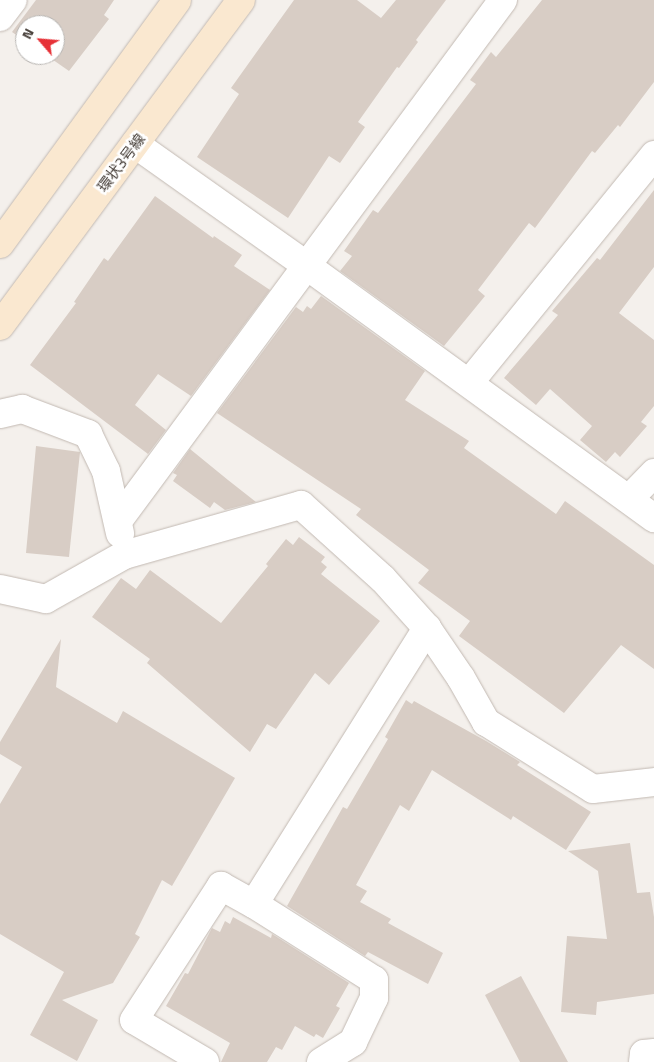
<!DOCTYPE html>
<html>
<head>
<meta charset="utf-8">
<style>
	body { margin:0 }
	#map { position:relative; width:654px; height:1062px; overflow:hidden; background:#f4f0ec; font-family:"Titillium Web","Noto Sans JP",sans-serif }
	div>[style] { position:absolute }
	.building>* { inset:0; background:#d8cdc5 }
	.roads { filter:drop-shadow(0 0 1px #c2b9b2) drop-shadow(0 0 1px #c2b9b2) }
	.street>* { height:28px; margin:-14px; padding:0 14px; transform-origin:14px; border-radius:14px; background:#fff }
	.secondary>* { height:28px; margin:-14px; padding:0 14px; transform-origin:14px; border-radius:14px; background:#fae8d0 }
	span { translate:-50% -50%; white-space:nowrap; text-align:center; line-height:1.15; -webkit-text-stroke:5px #fff; paint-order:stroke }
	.street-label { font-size:15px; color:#48403a }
	.north { position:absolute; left:15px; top:15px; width:50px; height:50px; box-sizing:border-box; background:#fff; border:1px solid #b6b3b0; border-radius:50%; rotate:297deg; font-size:14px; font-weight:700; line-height:20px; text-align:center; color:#48403a }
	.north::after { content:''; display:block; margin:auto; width:18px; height:22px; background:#e63137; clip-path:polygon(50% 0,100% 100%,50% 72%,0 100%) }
</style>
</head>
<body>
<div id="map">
	<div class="building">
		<div style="clip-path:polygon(36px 0,114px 0,104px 15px,109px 19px,69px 71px,46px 55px,55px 55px,55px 25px,25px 25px,25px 41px,12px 32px)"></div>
		<div style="clip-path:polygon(294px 0,357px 0,381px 18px,396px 0,446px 0,416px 40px,418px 42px,399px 68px,397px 67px,358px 122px,365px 127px,340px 163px,329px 156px,288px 218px,197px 157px,239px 94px,231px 88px)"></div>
		<div style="clip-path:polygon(542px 0,654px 0,654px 82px,620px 127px,618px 125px,595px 153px,592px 151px,535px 228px,529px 223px,478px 290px,485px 296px,444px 346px,340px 271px,352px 256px,344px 251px,373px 210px,378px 213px,476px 84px,470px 80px,491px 52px,496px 57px)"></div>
		<div style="clip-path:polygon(654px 190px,654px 267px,619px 313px,654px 340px,654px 406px,641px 422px,647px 426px,620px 457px,615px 452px,606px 462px,580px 440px,592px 426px,550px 389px,536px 405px,504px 378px,558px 315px,552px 311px,597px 258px,600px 260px)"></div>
		<div style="clip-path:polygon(155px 196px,213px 238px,214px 236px,242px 255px,234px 266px,270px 290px,191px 396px,158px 374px,135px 405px,166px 430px,148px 454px,30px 365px,76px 303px,74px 302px,104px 258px,108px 261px)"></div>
		<div style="clip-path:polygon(321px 296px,425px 371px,405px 400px,469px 441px,464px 448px,556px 514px,565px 501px,654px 565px,654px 669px,621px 645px,564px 713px,459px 636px,470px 621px,418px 583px,429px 570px,356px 515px,361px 509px,217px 413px,296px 307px,303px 312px,307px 306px,311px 309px)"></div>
		<div style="clip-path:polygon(36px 446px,80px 452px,69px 557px,26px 553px)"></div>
		<div style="clip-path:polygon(190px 449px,228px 480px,256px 502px,225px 510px,214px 502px,210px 508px,173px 481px,177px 475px,173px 473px)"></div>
		<div style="clip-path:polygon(299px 537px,325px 557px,321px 562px,327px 567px,321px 574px,380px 621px,329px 685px,315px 673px,276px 729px,267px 724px,250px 752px,147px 663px,150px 659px,92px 617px,121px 578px,136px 589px,150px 570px,221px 623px,268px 566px,266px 564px,286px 539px,293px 545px)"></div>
		<div style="clip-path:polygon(61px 639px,56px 687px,117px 723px,123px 711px,235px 778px,172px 886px,162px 880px,135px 934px,140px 937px,113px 983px,62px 1000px,98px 1020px,77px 1061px,30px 1035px,64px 972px,0 934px,0 804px,22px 767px,0 754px,0 742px)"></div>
		<div style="clip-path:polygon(406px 700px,412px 704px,414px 701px,486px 741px,520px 762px,517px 765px,591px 812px,566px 850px,513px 816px,511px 820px,432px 770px,409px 811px,400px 805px,356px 885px,367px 891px,360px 902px,391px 919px,388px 923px,443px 953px,428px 984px,368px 952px,365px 956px,287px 906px,343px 807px,347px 809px,388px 739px,385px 737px)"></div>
		<div style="clip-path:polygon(630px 843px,637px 893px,650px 892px,654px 917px,654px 994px,597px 1002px,596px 1015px,561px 1012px,567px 936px,607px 939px,598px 871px,568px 851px)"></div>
		<div style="clip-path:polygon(233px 917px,271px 938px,272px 934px,349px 983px,336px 1006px,340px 1008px,323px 1038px,316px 1034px,314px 1037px,295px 1026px,282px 1050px,276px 1047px,267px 1062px,221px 1062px,230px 1043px,166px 1006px,185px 973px,188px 974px,212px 928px,220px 932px,225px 921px,230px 924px)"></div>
		<div style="clip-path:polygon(521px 976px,568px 1062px,520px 1062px,485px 995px)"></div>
	</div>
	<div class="roads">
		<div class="street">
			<div style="left:0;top:17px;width:21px;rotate:-53deg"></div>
			<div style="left:135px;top:144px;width:211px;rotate:35.3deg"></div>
			<div style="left:307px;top:266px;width:429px;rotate:36deg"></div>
			<div style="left:469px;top:383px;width:294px;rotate:-50.9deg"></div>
			<div style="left:0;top:414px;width:23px;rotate:-13deg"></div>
			<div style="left:22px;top:409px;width:71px;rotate:20.7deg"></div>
			<div style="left:88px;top:434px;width:41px;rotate:64.1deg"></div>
			<div style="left:106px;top:471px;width:64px;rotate:77.3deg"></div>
			<div style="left:629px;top:499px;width:36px;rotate:-46deg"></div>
			<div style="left:118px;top:521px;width:648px;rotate:-53.54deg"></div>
			<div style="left:0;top:589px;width:47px;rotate:12.3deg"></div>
			<div style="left:46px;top:599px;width:90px;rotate:-29.4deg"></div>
			<div style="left:124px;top:555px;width:184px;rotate:-15.8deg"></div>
			<div style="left:301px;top:505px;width:110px;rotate:42.1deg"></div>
			<div style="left:383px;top:579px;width:66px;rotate:48.1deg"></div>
			<div style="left:427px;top:628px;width:60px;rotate:55.8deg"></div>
			<div style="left:461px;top:678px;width:51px;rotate:60.4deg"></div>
			<div style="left:486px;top:722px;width:126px;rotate:32.1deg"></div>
			<div style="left:593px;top:789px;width:61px;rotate:-6.5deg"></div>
			<div style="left:205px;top:1062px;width:82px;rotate:-149.4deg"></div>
			<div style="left:134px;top:1020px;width:160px;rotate:-57deg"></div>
			<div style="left:221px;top:886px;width:38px;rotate:29deg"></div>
			<div style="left:321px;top:1062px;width:38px;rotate:-32deg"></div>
			<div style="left:353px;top:1042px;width:49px;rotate:-64.5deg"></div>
			<div style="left:374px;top:998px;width:18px;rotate:-90deg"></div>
			<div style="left:374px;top:980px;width:142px;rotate:-147.7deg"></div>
			<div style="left:254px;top:904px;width:326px;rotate:-57.9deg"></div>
			<div style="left:643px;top:1062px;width:8px;rotate:-83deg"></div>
			<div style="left:644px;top:1054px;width:10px;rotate:-6deg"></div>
		</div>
		<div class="secondary">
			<div style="left:0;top:244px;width:301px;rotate:-54deg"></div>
			<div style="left:0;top:326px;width:405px;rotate:-53.5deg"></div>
		</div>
	</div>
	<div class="street-label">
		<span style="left:121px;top:163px;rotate:-53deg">環状3号線</span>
	</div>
	<div class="north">N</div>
</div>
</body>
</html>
